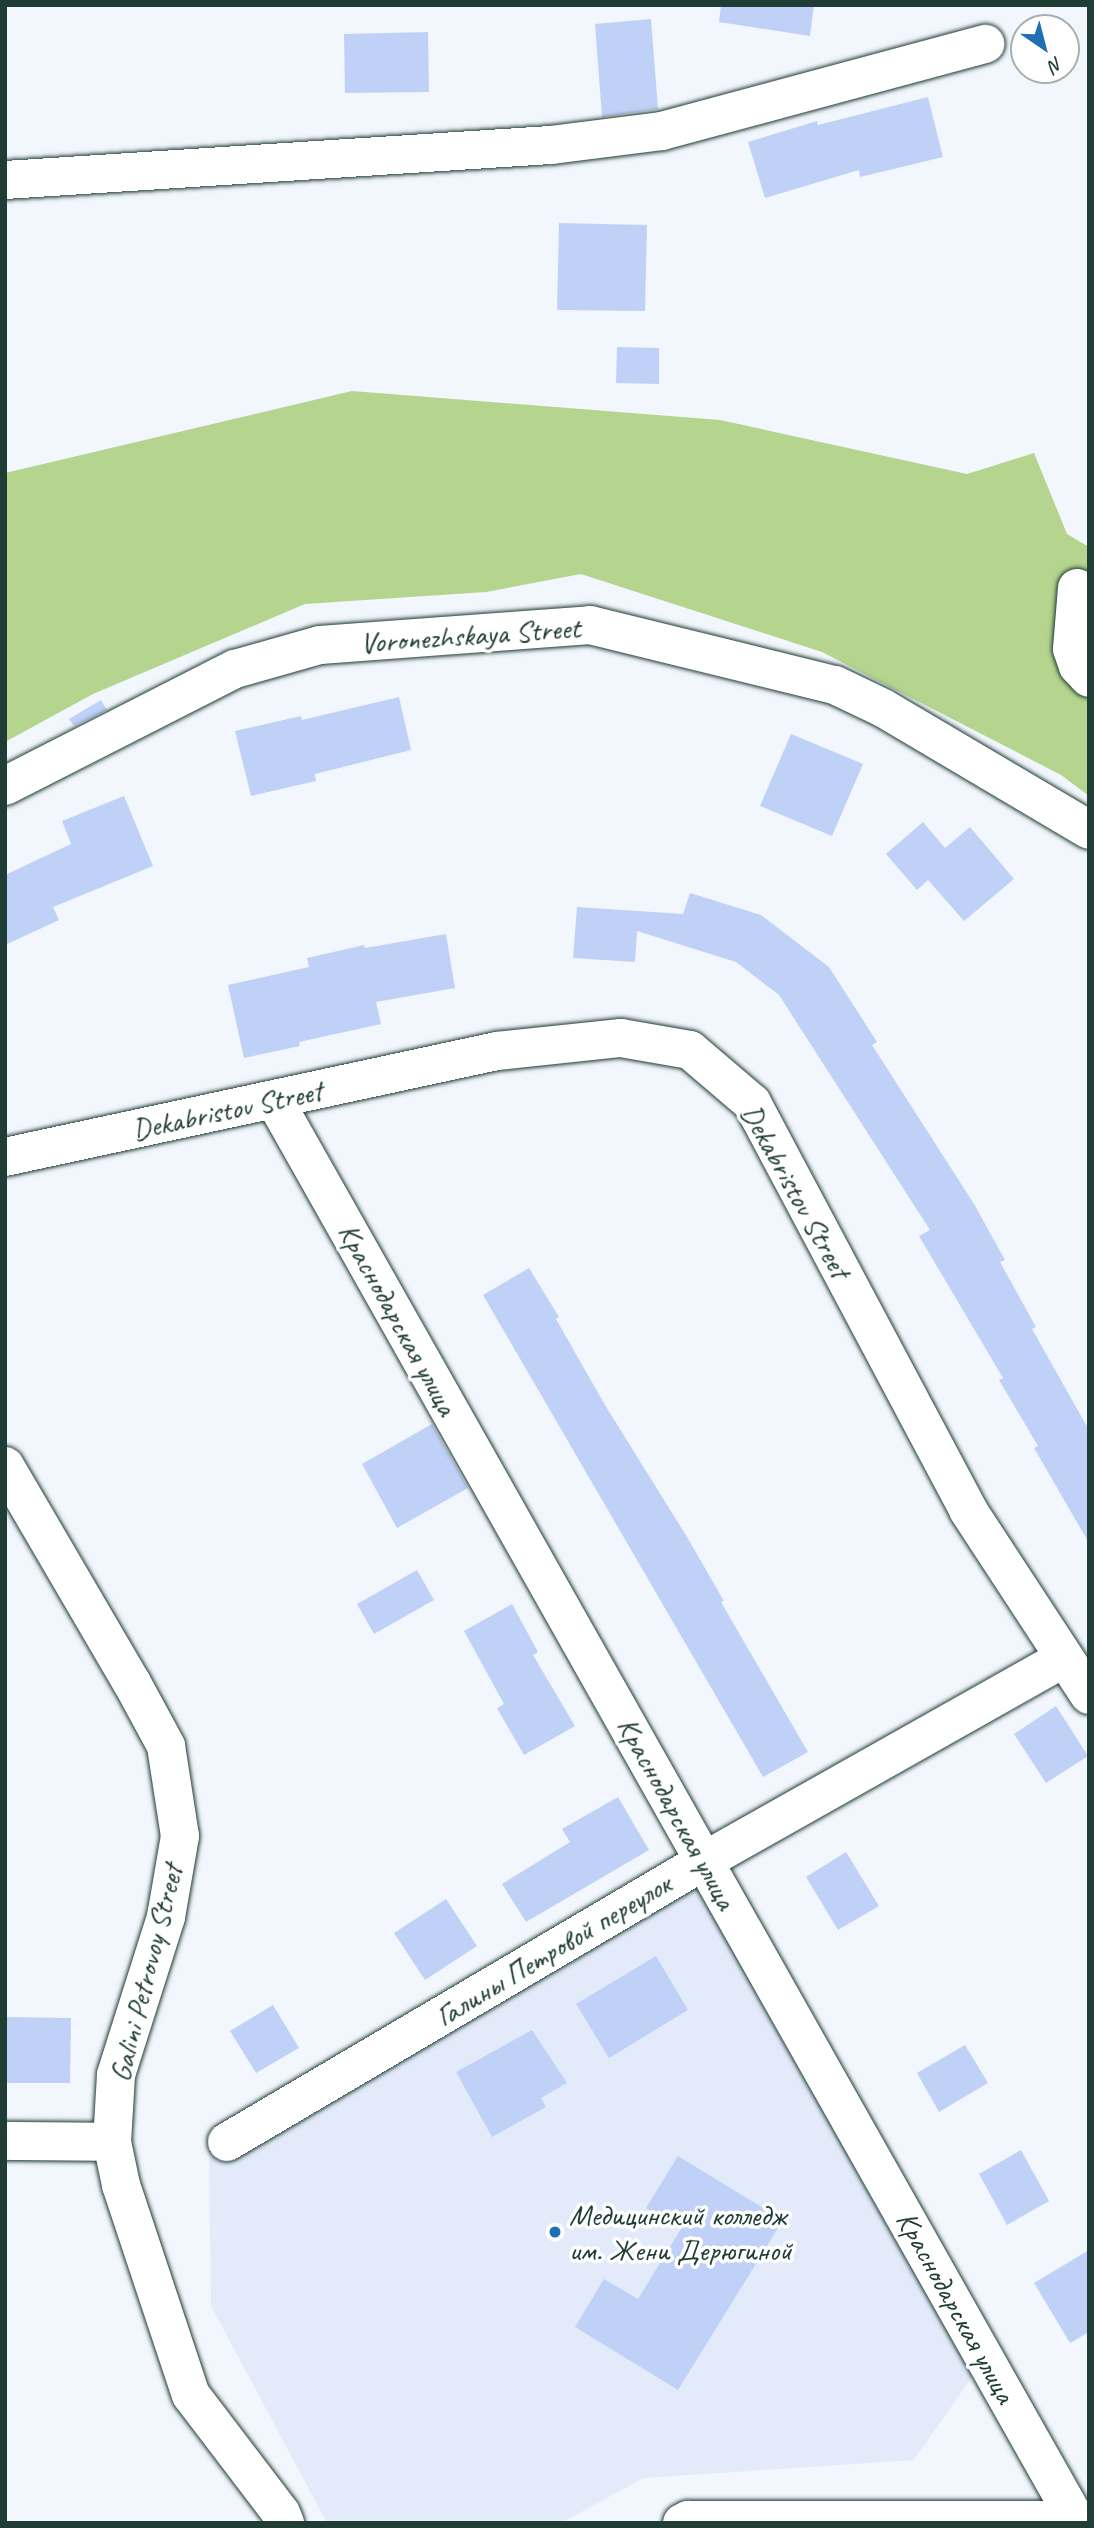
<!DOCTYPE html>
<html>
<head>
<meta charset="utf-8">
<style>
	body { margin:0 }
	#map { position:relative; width:1094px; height:2528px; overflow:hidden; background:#f2f6fd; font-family:Caveat,sans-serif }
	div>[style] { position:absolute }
	.built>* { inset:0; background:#e3ebfb }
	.green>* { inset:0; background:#b5d58e }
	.building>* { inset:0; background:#c0d1f7 }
	.roads { filter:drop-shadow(0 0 2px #1f3d34) drop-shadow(0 0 2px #1f3d34) }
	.minor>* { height:38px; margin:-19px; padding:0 19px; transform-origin:19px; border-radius:19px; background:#fff }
	.dots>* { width:19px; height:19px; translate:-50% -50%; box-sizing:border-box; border:4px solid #fff; border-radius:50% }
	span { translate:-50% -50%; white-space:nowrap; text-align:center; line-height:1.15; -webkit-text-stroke:7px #fff; paint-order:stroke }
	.street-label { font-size:30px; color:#1f3d34 }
	.poi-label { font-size:30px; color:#1f3d34 }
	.left { translate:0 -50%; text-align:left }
	.frame { position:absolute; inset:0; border:7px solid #1f3d34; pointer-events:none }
	.north { position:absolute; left:1010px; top:14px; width:70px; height:70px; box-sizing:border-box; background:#fff; border:2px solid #a5b1ae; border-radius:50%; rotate:145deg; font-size:19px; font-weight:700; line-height:28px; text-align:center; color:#1f3d34 }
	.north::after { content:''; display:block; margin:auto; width:24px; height:32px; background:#1f6fb2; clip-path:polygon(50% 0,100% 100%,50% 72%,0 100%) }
</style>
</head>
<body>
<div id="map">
	<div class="built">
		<div style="clip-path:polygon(701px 1879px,977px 2370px,914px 2460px,644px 2478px,561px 2523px,327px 2523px,211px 2306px,209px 2157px)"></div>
	</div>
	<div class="green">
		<div style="clip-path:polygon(352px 391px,720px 420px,967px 474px,1034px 453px,1067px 534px,1089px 547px,1089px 796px,1061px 775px,822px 652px,581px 574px,486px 592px,305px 604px,93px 694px,5px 742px,5px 473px)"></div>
	</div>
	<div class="building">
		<div style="clip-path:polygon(721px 5px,814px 5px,810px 36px,719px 22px)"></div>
		<div style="clip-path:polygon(651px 19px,658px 109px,602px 117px,595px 24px)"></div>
		<div style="clip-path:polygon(428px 32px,429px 92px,345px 93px,344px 34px)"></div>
		<div style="clip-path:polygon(928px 97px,943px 157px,860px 177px,859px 170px,765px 198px,748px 142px,817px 121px,818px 125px)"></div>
		<div style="clip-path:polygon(559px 223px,647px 225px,645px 311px,557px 310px)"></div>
		<div style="clip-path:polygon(617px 347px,659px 348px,659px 384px,616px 383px)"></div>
		<div style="clip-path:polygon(399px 697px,411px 750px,315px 774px,316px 781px,251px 796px,235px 731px,301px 716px,302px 720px)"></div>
		<div style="clip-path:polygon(101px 700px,107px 710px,74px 726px,69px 719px)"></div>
		<div style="clip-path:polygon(791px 734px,863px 764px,832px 836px,760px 806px)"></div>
		<div style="clip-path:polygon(124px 796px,153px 866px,53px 907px,59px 920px,5px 945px,5px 875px,71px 844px,62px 821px)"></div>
		<div style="clip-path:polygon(923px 822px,945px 848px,970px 827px,1014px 879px,964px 921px,928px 880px,917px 890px,886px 854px)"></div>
		<div style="clip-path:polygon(690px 893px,761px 915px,829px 967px,877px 1042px,872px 1045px,974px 1204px,1005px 1260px,1000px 1262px,1036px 1327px,1032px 1329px,1089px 1430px,1089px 1543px,1034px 1448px,1038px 1446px,999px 1380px,1003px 1378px,919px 1236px,930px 1230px,779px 995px,736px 962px,637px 931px,635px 962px,573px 958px,577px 907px,683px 914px)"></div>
		<div style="clip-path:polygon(446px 934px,455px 988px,376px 1002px,381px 1024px,299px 1042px,300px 1046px,244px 1058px,228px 985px,309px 967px,307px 958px,364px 945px,365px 948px)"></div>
		<div style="clip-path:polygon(529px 1268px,559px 1317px,556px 1319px,605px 1405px,687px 1537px,724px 1601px,721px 1602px,808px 1752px,763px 1777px,483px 1295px)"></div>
		<div style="clip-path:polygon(432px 1424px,468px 1488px,397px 1528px,362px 1464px)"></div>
		<div style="clip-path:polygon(417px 1570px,434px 1600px,374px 1634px,357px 1604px)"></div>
		<div style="clip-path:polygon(512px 1604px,538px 1652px,533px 1655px,575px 1726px,524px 1755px,497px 1708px,504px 1704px,464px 1631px)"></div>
		<div style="clip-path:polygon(1056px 1706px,1088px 1756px,1046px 1783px,1014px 1734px)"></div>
		<div style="clip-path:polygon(618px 1797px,649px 1850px,526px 1922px,502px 1884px,570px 1842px,562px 1829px)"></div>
		<div style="clip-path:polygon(846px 1852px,879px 1906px,838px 1930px,806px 1877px)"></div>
		<div style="clip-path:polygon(446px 1899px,477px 1946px,425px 1980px,394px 1933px)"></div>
		<div style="clip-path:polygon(656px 1956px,688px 2010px,609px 2058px,576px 2004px)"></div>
		<div style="clip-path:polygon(273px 2005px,299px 2048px,256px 2073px,230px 2031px)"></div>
		<div style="clip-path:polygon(5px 2017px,71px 2018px,70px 2083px,5px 2083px)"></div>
		<div style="clip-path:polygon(532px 2030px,567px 2083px,541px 2098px,546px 2107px,492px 2137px,456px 2072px)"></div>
		<div style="clip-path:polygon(965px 2045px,988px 2083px,939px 2112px,917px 2073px)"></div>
		<div style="clip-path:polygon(1021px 2150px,1049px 2201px,1007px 2225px,979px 2174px)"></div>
		<div style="clip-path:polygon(678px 2156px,783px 2220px,678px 2390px,575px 2327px,604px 2279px,638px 2299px,681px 2229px,646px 2208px)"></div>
		<div style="clip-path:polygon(1089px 2250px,1089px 2332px,1070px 2343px,1034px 2283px)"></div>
	</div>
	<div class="roads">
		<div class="minor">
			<div style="left:5px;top:180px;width:547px;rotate:-3.67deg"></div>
			<div style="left:551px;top:145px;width:112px;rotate:-7.2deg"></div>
			<div style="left:662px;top:131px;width:335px;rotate:-15.1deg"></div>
			<div style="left:1077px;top:588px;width:61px;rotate:94.7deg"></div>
			<div style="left:1072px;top:649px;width:18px;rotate:71deg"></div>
			<div style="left:1078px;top:666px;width:16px;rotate:47deg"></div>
			<div style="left:5px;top:786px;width:258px;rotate:-27deg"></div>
			<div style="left:235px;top:669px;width:88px;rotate:-15.8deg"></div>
			<div style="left:320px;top:645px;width:271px;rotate:-4.2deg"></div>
			<div style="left:590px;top:625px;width:252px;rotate:13.8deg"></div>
			<div style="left:835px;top:685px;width:53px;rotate:25.6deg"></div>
			<div style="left:883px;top:708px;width:239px;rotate:30.6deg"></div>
			<div style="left:275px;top:1101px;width:1629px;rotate:60.56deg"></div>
			<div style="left:1076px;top:2520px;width:6px;rotate:31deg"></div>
			<div style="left:5px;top:1157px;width:503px;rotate:-12.16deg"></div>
			<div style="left:497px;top:1051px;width:125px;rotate:-6deg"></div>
			<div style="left:621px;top:1038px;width:70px;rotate:9.9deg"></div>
			<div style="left:690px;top:1050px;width:82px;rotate:40.5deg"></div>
			<div style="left:752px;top:1103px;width:461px;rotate:62deg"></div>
			<div style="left:968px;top:1510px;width:221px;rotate:56.8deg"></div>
			<div style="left:5px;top:1466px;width:251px;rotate:59.7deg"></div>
			<div style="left:132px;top:1683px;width:72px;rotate:61.6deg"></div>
			<div style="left:166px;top:1746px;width:91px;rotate:81.2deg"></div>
			<div style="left:180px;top:1836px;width:82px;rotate:99.8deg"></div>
			<div style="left:166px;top:1917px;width:166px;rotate:107.6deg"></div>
			<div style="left:116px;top:2075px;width:67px;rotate:93.4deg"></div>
			<div style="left:112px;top:2142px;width:44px;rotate:78.2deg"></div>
			<div style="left:121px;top:2185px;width:221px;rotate:71.6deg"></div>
			<div style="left:191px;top:2395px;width:148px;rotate:52.7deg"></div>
			<div style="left:281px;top:2513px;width:11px;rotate:68deg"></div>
			<div style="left:5px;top:2141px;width:107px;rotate:0.5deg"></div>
			<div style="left:227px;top:2142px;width:554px;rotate:-30.5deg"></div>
			<div style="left:704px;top:1861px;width:413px;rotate:-29.4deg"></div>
			<div style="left:682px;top:2523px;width:7px;rotate:-27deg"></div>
			<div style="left:688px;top:2520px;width:388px"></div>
		</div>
	</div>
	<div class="dots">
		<div style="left:555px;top:2232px;background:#1f6fb2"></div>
	</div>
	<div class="street-label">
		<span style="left:470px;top:635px;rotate:-4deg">Voronezhskaya Street</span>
		<span style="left:227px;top:1110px;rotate:-12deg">Dekabristov Street</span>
		<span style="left:796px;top:1191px;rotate:61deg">Dekabristov Street</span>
		<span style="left:398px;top:1319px;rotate:61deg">Краснодарская улица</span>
		<span style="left:677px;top:1813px;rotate:61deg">Краснодарская улица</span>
		<span style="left:553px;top:1950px;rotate:-31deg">Галины Петровой переулок</span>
		<span style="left:146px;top:1973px;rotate:-76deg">Galini Petrovoy Street</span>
		<span style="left:956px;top:2307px;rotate:61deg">Краснодарская улица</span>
	</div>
	<div class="poi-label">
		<span class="left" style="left:569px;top:2232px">Медицинский колледж<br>им. Жени Дерюгиной</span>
	</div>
	<div class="frame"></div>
	<div class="north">N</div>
</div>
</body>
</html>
